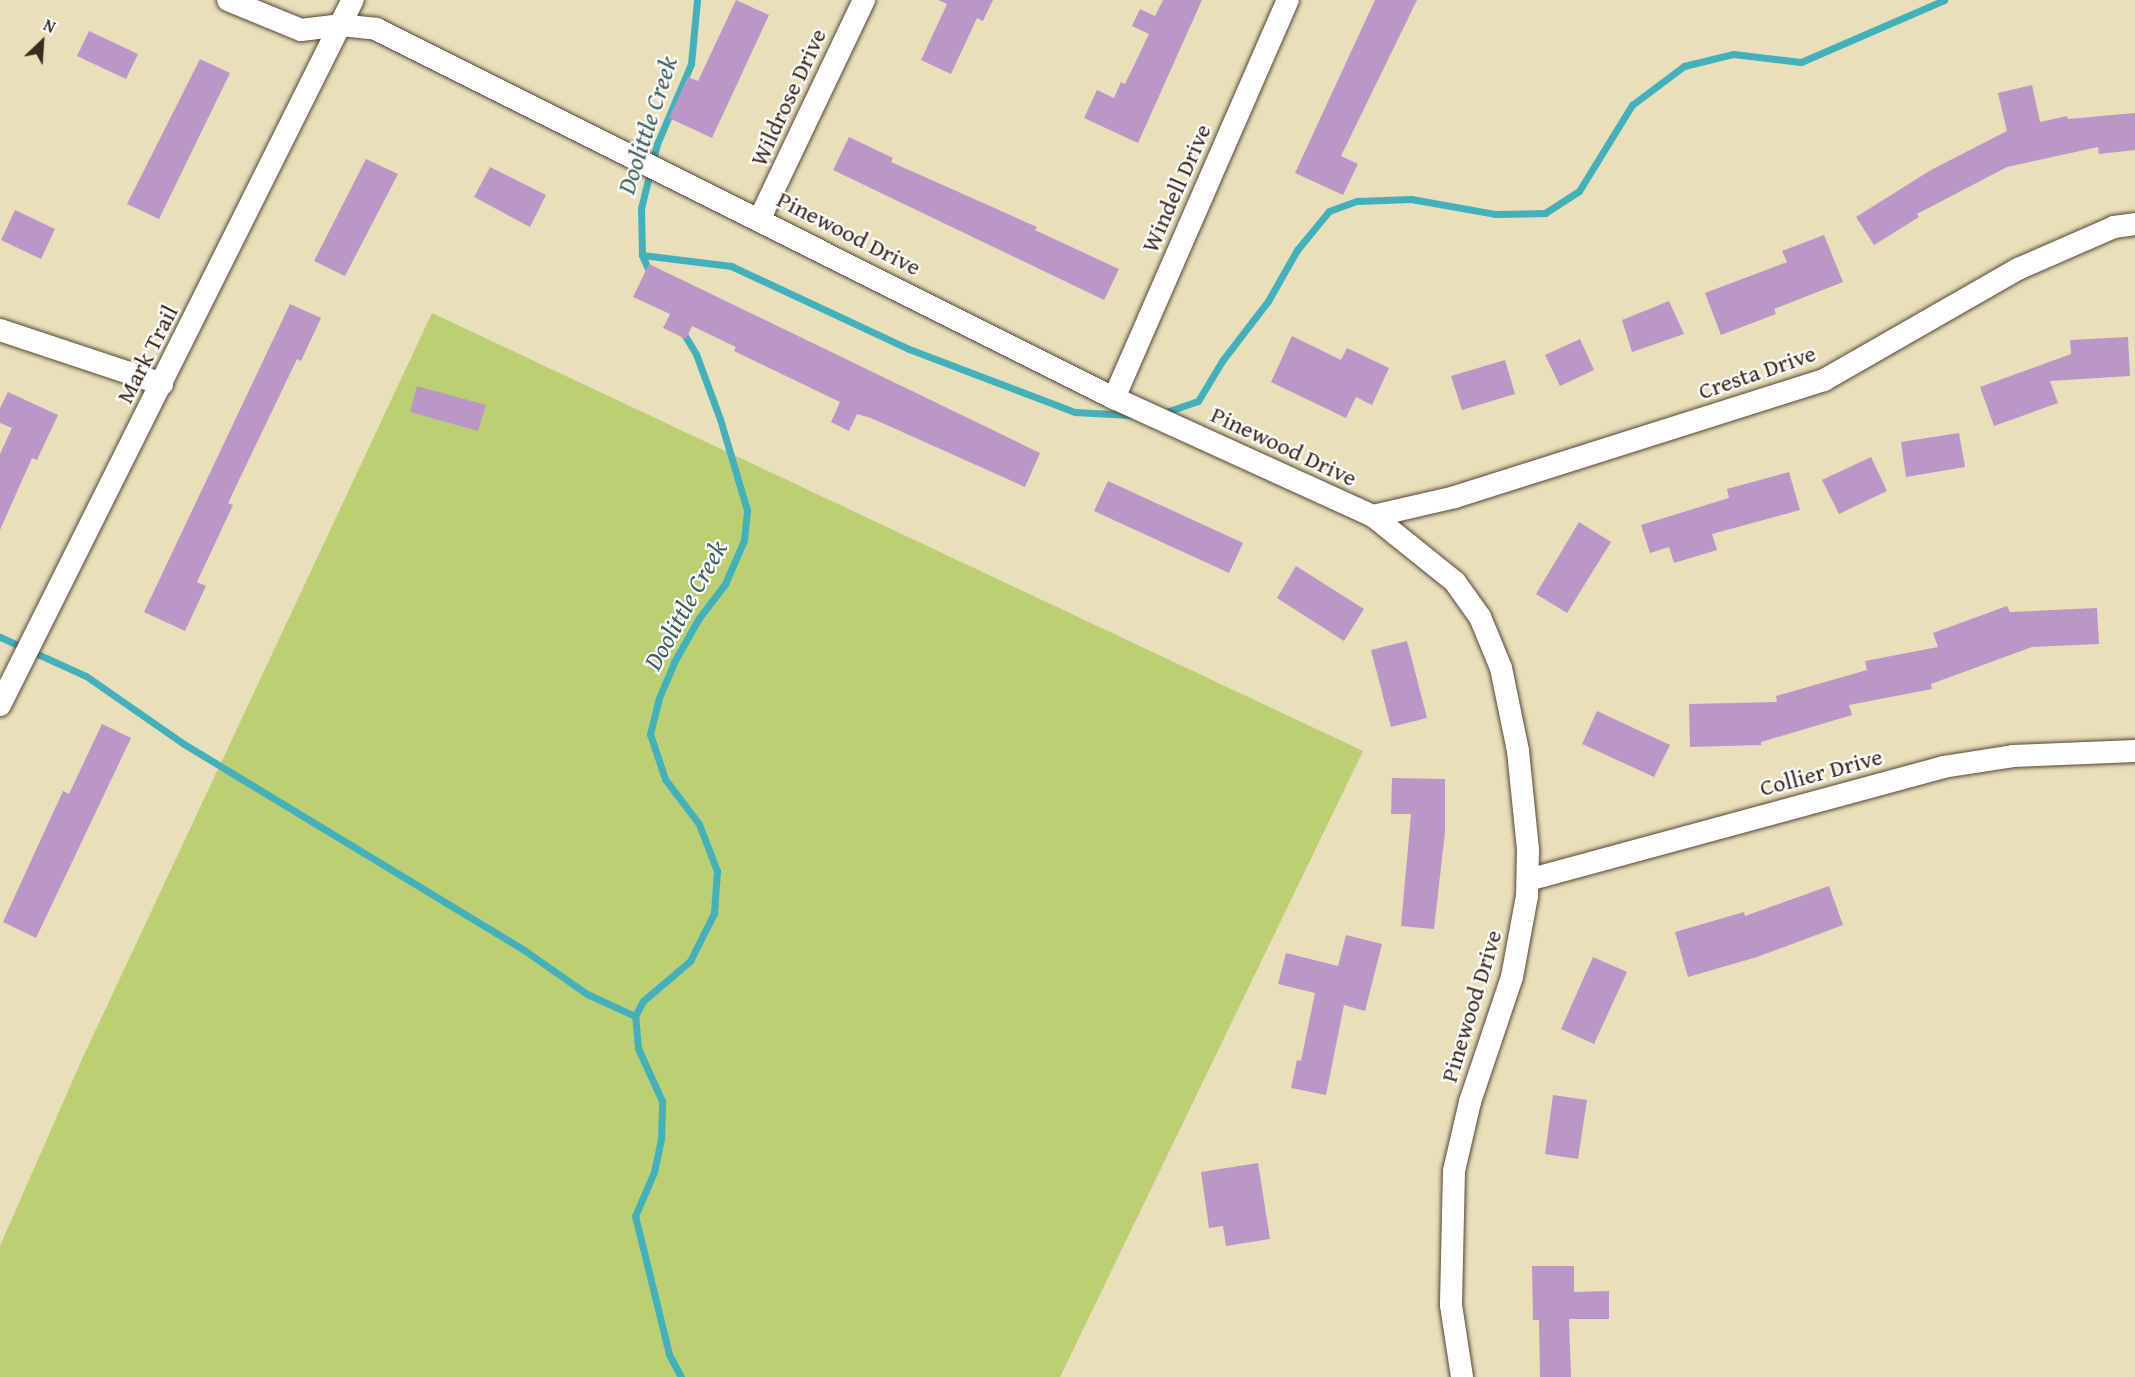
<!DOCTYPE html>
<html>
<head>
<meta charset="utf-8">
<style>
	body { margin:0 }
	#map { position:relative; width:2135px; height:1377px; overflow:hidden; background:#e9dfbb; font-family:"Gentium Book Plus",serif }
	div>[style] { position:absolute }
	.green>* { inset:0; background:#bccf73 }
	.stream>* { height:7px; margin:-3.5px; padding:0 3.5px; transform-origin:3.5px; border-radius:3.5px; background:#42b1bc }
	.building>* { inset:0; background:#bb97c7 }
	.roads { filter:drop-shadow(0 0 2px #554536) drop-shadow(0 0 2px #554536) }
	.minor>* { height:22px; margin:-11px; padding:0 11px; transform-origin:11px; border-radius:11px; background:#fff }
	span { translate:-50% -50%; white-space:nowrap; text-align:center; line-height:1.15; -webkit-text-stroke:4.5px #fff; paint-order:stroke }
	.street-label { font-size:24px; color:#3b2a1e }
	.water-label { font-size:26px; color:#3e605d; font-style:italic }
	.north { position:absolute; left:12px; top:12px; width:60px; height:60px; -webkit-text-stroke:4px #fff; paint-order:stroke; rotate:25deg; font-size:16px; font-weight:700; line-height:24px; text-align:center; color:#3b2a1e }
	.north::after { content:''; display:block; margin:auto; width:21px; height:27px; background:#3b2a1e; clip-path:polygon(50% 0,100% 100%,50% 72%,0 100%) }
</style>
</head>
<body>
<div id="map">
	<div class="green">
		<div style="clip-path:polygon(432px 313px,1363px 751px,1060px 1377px,0 1377px,0 1246px,83px 1057px)"></div>
	</div>
	<div class="stream">
		<div style="left:642px;top:255px;width:90px;rotate:7deg"></div>
		<div style="left:731px;top:266px;width:196px;rotate:25deg"></div>
		<div style="left:909px;top:349px;width:178px;rotate:20.8deg"></div>
		<div style="left:1075px;top:412px;width:56px;rotate:3.1deg"></div>
		<div style="left:650px;top:273px;width:20px;rotate:-114deg"></div>
		<div style="left:642px;top:255px;width:47px;rotate:-91.2deg"></div>
		<div style="left:641px;top:208px;width:66px;rotate:-76deg"></div>
		<div style="left:657px;top:144px;width:87px;rotate:-67deg"></div>
		<div style="left:691px;top:64px;width:64px;rotate:-84.6deg"></div>
		<div style="left:1163px;top:413px;width:37px;rotate:-19deg"></div>
		<div style="left:1198px;top:401px;width:47px;rotate:-59deg"></div>
		<div style="left:1222px;top:361px;width:76px;rotate:-52.5deg"></div>
		<div style="left:1268px;top:301px;width:59px;rotate:-60.4deg"></div>
		<div style="left:1297px;top:250px;width:50px;rotate:-50.6deg"></div>
		<div style="left:1329px;top:211px;width:30px;rotate:-20deg"></div>
		<div style="left:1357px;top:201px;width:54px;rotate:-2.1deg"></div>
		<div style="left:1411px;top:199px;width:85px;rotate:10.1deg"></div>
		<div style="left:1495px;top:214px;width:50px;rotate:-1.1deg"></div>
		<div style="left:1545px;top:213px;width:40px;rotate:-32.9deg"></div>
		<div style="left:1579px;top:191px;width:101px;rotate:-58.4deg"></div>
		<div style="left:1632px;top:105px;width:65px;rotate:-36.9deg"></div>
		<div style="left:1684px;top:66px;width:50px;rotate:-13.8deg"></div>
		<div style="left:1733px;top:54px;width:68px;rotate:6.7deg"></div>
		<div style="left:1801px;top:62px;width:156px;rotate:-23.4deg"></div>
		<div style="left:0;top:637px;width:94px;rotate:24.4deg"></div>
		<div style="left:86px;top:676px;width:119px;rotate:34.8deg"></div>
		<div style="left:184px;top:744px;width:398px;rotate:31.2deg"></div>
		<div style="left:524px;top:950px;width:77px;rotate:34.9deg"></div>
		<div style="left:587px;top:994px;width:53px;rotate:24.6deg"></div>
		<div style="left:681px;top:1377px;width:26px;rotate:-118deg"></div>
		<div style="left:669px;top:1354px;width:142px;rotate:-103.8deg"></div>
		<div style="left:635px;top:1216px;width:48px;rotate:-66.6deg"></div>
		<div style="left:654px;top:1172px;width:35px;rotate:-78deg"></div>
		<div style="left:661px;top:1138px;width:37px;rotate:-88deg"></div>
		<div style="left:662px;top:1101px;width:58px;rotate:-114.4deg"></div>
		<div style="left:638px;top:1048px;width:32px;rotate:-95deg"></div>
		<div style="left:635px;top:1016px;width:17px;rotate:-62deg"></div>
		<div style="left:643px;top:1001px;width:62px;rotate:-40.4deg"></div>
		<div style="left:690px;top:961px;width:54px;rotate:-63.4deg"></div>
		<div style="left:714px;top:913px;width:42px;rotate:-85.9deg"></div>
		<div style="left:717px;top:871px;width:50px;rotate:-111deg"></div>
		<div style="left:699px;top:824px;width:56px;rotate:-127.1deg"></div>
		<div style="left:665px;top:779px;width:47px;rotate:-108.4deg"></div>
		<div style="left:650px;top:734px;width:37px;rotate:-76deg"></div>
		<div style="left:659px;top:698px;width:39px;rotate:-67deg"></div>
		<div style="left:674px;top:662px;width:51px;rotate:-60.4deg"></div>
		<div style="left:699px;top:618px;width:43px;rotate:-52.6deg"></div>
		<div style="left:725px;top:584px;width:48px;rotate:-66.6deg"></div>
		<div style="left:744px;top:540px;width:30px;rotate:-84deg"></div>
		<div style="left:747px;top:510px;width:95px;rotate:-106.5deg"></div>
		<div style="left:720px;top:419px;width:69px;rotate:-110.3deg"></div>
		<div style="left:696px;top:354px;width:26px;rotate:-121deg"></div>
	</div>
	<div class="building">
		<div style="clip-path:polygon(736px 0,769px 15px,712px 138px,669px 118px,688px 77px,698px 81px)"></div>
		<div style="clip-path:polygon(938px 0,993px 0,983px 21px,977px 18px,951px 74px,921px 60px,947px 4px)"></div>
		<div style="clip-path:polygon(1163px 0,1202px 0,1138px 143px,1084px 118px,1097px 90px,1114px 98px,1121px 82px,1125px 84px,1149px 34px,1132px 26px,1140px 9px,1155px 16px)"></div>
		<div style="clip-path:polygon(1375px 0,1417px 0,1341px 156px,1358px 164px,1343px 195px,1295px 173px)"></div>
		<div style="clip-path:polygon(89px 31px,138px 54px,126px 79px,77px 56px)"></div>
		<div style="clip-path:polygon(200px 59px,230px 73px,159px 219px,127px 204px)"></div>
		<div style="clip-path:polygon(2032px 85px,2040px 122px,2067px 116px,2068px 119px,2135px 113px,2135px 150px,2099px 154px,2098px 147px,2007px 167px,1917px 214px,1919px 217px,1874px 245px,1856px 217px,1931px 170px,2007px 131px,1998px 93px)"></div>
		<div style="clip-path:polygon(849px 137px,893px 158px,891px 162px,1037px 227px,1035px 230px,1119px 269px,1104px 300px,833px 170px)"></div>
		<div style="clip-path:polygon(366px 159px,398px 174px,345px 276px,314px 261px)"></div>
		<div style="clip-path:polygon(490px 167px,546px 195px,530px 227px,474px 197px)"></div>
		<div style="clip-path:polygon(15px 210px,55px 229px,41px 259px,1px 240px)"></div>
		<div style="clip-path:polygon(1824px 235px,1843px 282px,1774px 309px,1776px 314px,1721px 335px,1705px 293px,1787px 262px,1782px 251px)"></div>
		<div style="clip-path:polygon(649px 264px,1040px 453px,1025px 487px,871px 418px,857px 414px,849px 431px,831px 422px,840px 402px,734px 351px,736px 347px,692px 326px,686px 339px,663px 328px,670px 314px,633px 297px)"></div>
		<div style="clip-path:polygon(1669px 301px,1684px 334px,1632px 352px,1622px 320px)"></div>
		<div style="clip-path:polygon(290px 304px,321px 318px,301px 361px,297px 359px,228px 503px,233px 505px,197px 582px,206px 586px,185px 631px,144px 612px)"></div>
		<div style="clip-path:polygon(1292px 336px,1341px 360px,1347px 348px,1389px 368px,1372px 405px,1356px 397px,1346px 418px,1271px 382px)"></div>
		<div style="clip-path:polygon(2128px 337px,2130px 376px,2050px 381px,2058px 403px,1994px 426px,1980px 387px,2071px 354px,2070px 340px)"></div>
		<div style="clip-path:polygon(1580px 339px,1594px 370px,1560px 386px,1545px 355px)"></div>
		<div style="clip-path:polygon(1505px 360px,1515px 394px,1462px 410px,1451px 376px)"></div>
		<div style="clip-path:polygon(417px 386px,486px 405px,478px 431px,410px 412px)"></div>
		<div style="clip-path:polygon(8px 392px,58px 415px,37px 460px,32px 458px,0 530px,0 454px,12px 428px,0 423px,0 408px)"></div>
		<div style="clip-path:polygon(1959px 433px,1965px 467px,1906px 477px,1901px 442px)"></div>
		<div style="clip-path:polygon(1871px 457px,1887px 491px,1839px 514px,1822px 480px)"></div>
		<div style="clip-path:polygon(1789px 472px,1800px 510px,1712px 534px,1717px 550px,1674px 563px,1669px 547px,1650px 553px,1641px 525px,1729px 498px,1727px 489px)"></div>
		<div style="clip-path:polygon(1108px 481px,1243px 543px,1229px 573px,1094px 511px)"></div>
		<div style="clip-path:polygon(1579px 522px,1611px 542px,1567px 613px,1536px 594px)"></div>
		<div style="clip-path:polygon(1296px 566px,1364px 609px,1344px 641px,1277px 598px)"></div>
		<div style="clip-path:polygon(2007px 606px,2010px 612px,2097px 608px,2099px 644px,2032px 647px,1931px 684px,1932px 689px,1849px 705px,1852px 715px,1761px 742px,1761px 745px,1690px 747px,1689px 704px,1777px 702px,1776px 696px,1867px 670px,1865px 661px,1938px 647px,1933px 633px)"></div>
		<div style="clip-path:polygon(1407px 641px,1427px 718px,1391px 727px,1371px 650px)"></div>
		<div style="clip-path:polygon(1597px 711px,1670px 745px,1654px 777px,1582px 744px)"></div>
		<div style="clip-path:polygon(102px 724px,131px 738px,36px 938px,3px 922px,63px 791px,69px 794px)"></div>
		<div style="clip-path:polygon(1392px 778px,1445px 779px,1445px 832px,1434px 929px,1401px 926px,1411px 814px,1391px 814px)"></div>
		<div style="clip-path:polygon(1829px 886px,1843px 925px,1757px 957px,1688px 977px,1675px 932px,1744px 912px,1745px 916px)"></div>
		<div style="clip-path:polygon(1346px 935px,1382px 944px,1365px 1011px,1344px 1005px,1326px 1095px,1291px 1088px,1297px 1060px,1301px 1061px,1315px 993px,1278px 984px,1286px 953px,1338px 966px)"></div>
		<div style="clip-path:polygon(1593px 957px,1627px 972px,1594px 1044px,1561px 1029px)"></div>
		<div style="clip-path:polygon(1553px 1095px,1587px 1100px,1578px 1159px,1545px 1154px)"></div>
		<div style="clip-path:polygon(1258px 1163px,1270px 1239px,1226px 1246px,1223px 1226px,1209px 1228px,1201px 1172px)"></div>
		<div style="clip-path:polygon(1532px 1266px,1574px 1266px,1574px 1292px,1609px 1291px,1609px 1319px,1569px 1319px,1571px 1377px,1540px 1377px,1539px 1320px,1533px 1320px)"></div>
	</div>
	<div class="roads">
		<div class="minor">
			<div style="left:228px;top:0;width:79px;rotate:22.3deg"></div>
			<div style="left:301px;top:30px;width:39px;rotate:-7deg"></div>
			<div style="left:340px;top:25px;width:28px;rotate:-63deg"></div>
			<div style="left:760px;top:218px;width:242px;rotate:-64.5deg"></div>
			<div style="left:0;top:330px;width:171px;rotate:18.4deg"></div>
			<div style="left:1114px;top:398px;width:434px;rotate:-66.4deg"></div>
			<div style="left:1373px;top:516px;width:84px;rotate:-13deg"></div>
			<div style="left:1455px;top:497px;width:387px;rotate:-17.6deg"></div>
			<div style="left:1824px;top:380px;width:224px;rotate:-29.8deg"></div>
			<div style="left:2018px;top:269px;width:105px;rotate:-23.6deg"></div>
			<div style="left:2114px;top:227px;width:21px;rotate:-8deg"></div>
			<div style="left:0;top:705px;width:760px;rotate:-63.43deg"></div>
			<div style="left:340px;top:25px;width:36px;rotate:6deg"></div>
			<div style="left:376px;top:29px;width:825px;rotate:26.57deg"></div>
			<div style="left:1114px;top:398px;width:285px;rotate:24.5deg"></div>
			<div style="left:1373px;top:516px;width:105px;rotate:38.8deg"></div>
			<div style="left:1455px;top:582px;width:43px;rotate:54.5deg"></div>
			<div style="left:1480px;top:617px;width:55px;rotate:67.6deg"></div>
			<div style="left:1501px;top:668px;width:85px;rotate:78.4deg"></div>
			<div style="left:1518px;top:751px;width:100px;rotate:84.2deg"></div>
			<div style="left:1528px;top:850px;width:46px;rotate:91.2deg"></div>
			<div style="left:1527px;top:896px;width:82px;rotate:100.5deg"></div>
			<div style="left:1512px;top:977px;width:132px;rotate:108.6deg"></div>
			<div style="left:1470px;top:1102px;width:71px;rotate:103.1deg"></div>
			<div style="left:1454px;top:1171px;width:134px;rotate:91.3deg"></div>
			<div style="left:1451px;top:1305px;width:73px;rotate:81.3deg"></div>
			<div style="left:1528px;top:880px;width:430px;rotate:-15.2deg"></div>
			<div style="left:1943px;top:767px;width:71px;rotate:-8.9deg"></div>
			<div style="left:2013px;top:756px;width:122px;rotate:-2.3deg"></div>
		</div>
	</div>
	<div class="street-label">
		<span style="left:788px;top:97px;rotate:-65deg">Wildrose Drive</span>
		<span style="left:1176px;top:188px;rotate:-66deg">Windell Drive</span>
		<span style="left:849px;top:233px;rotate:27deg">Pinewood Drive</span>
		<span style="left:147px;top:354px;rotate:-63deg">Mark Trail</span>
		<span style="left:1757px;top:372px;rotate:-19deg">Cresta Drive</span>
		<span style="left:1284px;top:446px;rotate:25deg">Pinewood Drive</span>
		<span style="left:1821px;top:772px;rotate:-15deg">Collier Drive</span>
		<span style="left:1471px;top:1006px;rotate:-73deg">Pinewood Drive</span>
	</div>
	<div class="water-label">
		<span style="left:647px;top:125px;rotate:-72deg">Doolittle Creek</span>
		<span style="left:685px;top:605px;rotate:-61deg">Doolittle Creek</span>
	</div>
	<div class="north">N</div>
</div>
</body>
</html>
